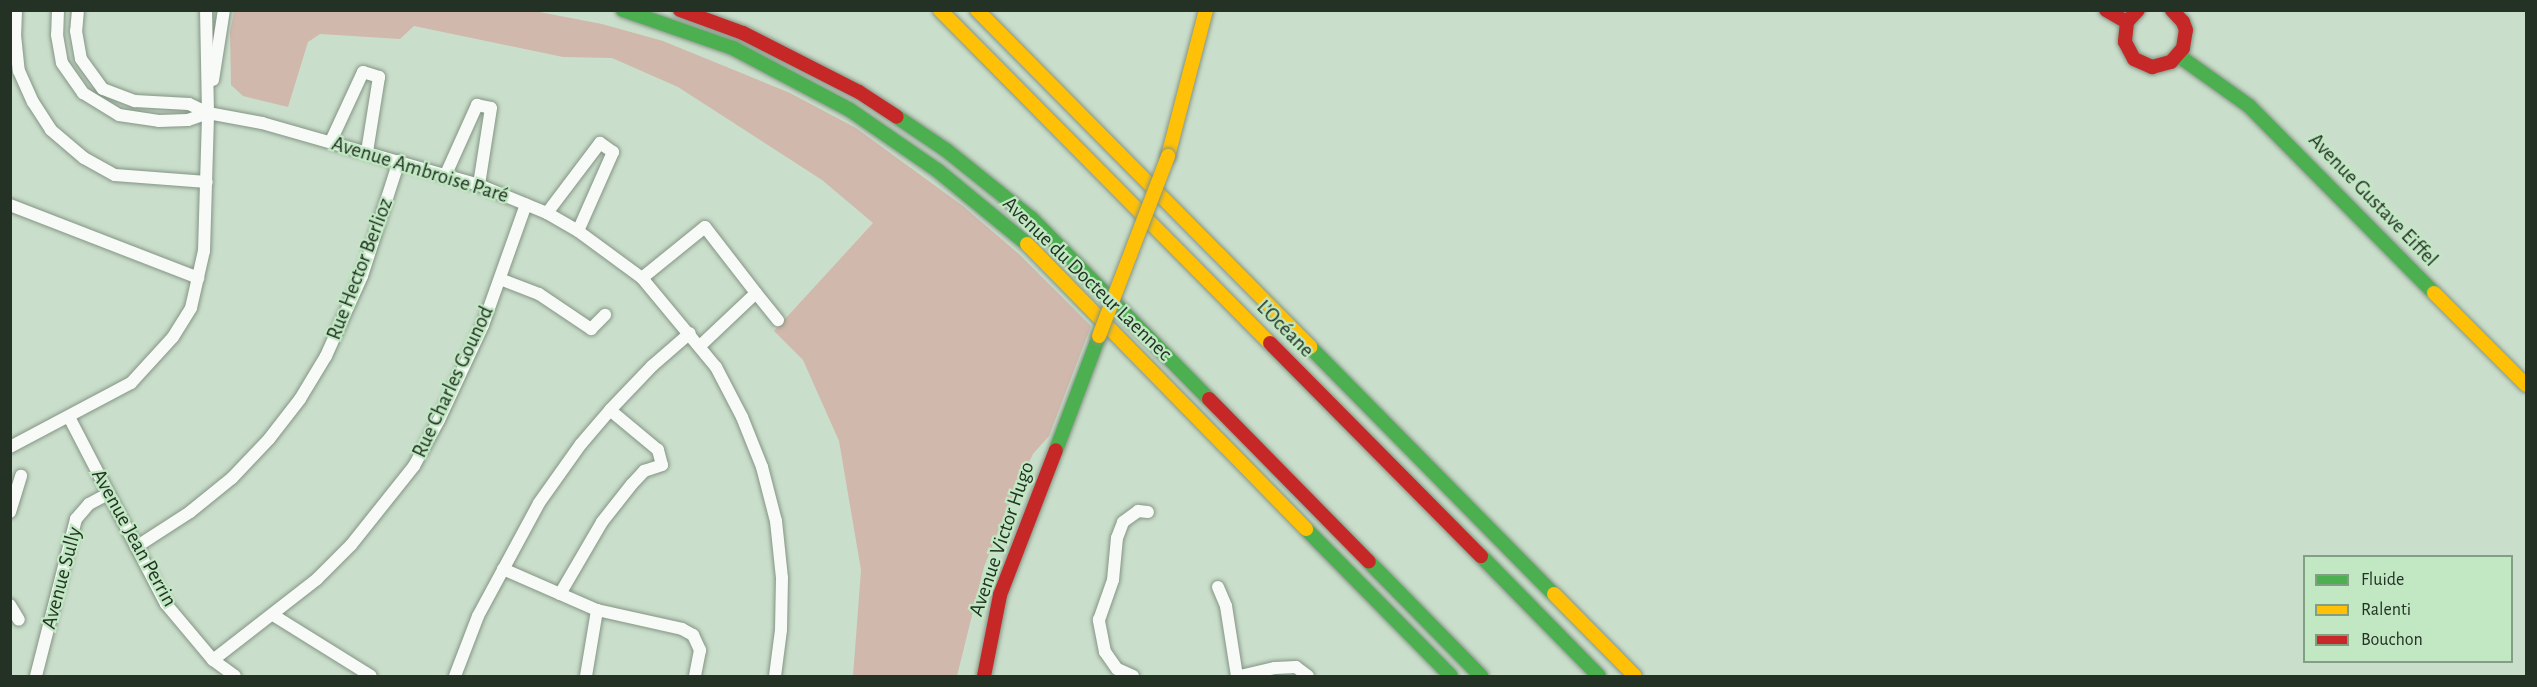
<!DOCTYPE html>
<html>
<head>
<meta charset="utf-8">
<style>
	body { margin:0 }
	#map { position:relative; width:2537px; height:687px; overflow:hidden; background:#cadfcb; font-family:"Alegreya Sans",sans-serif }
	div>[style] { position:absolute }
	.green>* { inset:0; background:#d1b8ac }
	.roads { filter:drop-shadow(0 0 2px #849485) drop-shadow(0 0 2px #849485) }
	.street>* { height:12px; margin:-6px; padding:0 6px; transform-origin:6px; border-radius:6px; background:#f7faf7 }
	.fast>* { height:14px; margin:-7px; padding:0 7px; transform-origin:7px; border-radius:7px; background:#4caf50 }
	.slow>* { height:14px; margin:-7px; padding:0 7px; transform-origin:7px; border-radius:7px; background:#ffc107 }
	.jam>* { height:14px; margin:-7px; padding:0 7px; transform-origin:7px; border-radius:7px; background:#c62828 }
	.bridges { filter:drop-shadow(0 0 2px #849485) drop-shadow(0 0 2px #849485) }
	.slow-bridge>* { height:14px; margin:-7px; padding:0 7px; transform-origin:7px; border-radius:7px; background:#ffc107 }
	span { translate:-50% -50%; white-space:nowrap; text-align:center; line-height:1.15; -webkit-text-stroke:4.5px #c1e8c3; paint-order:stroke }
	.street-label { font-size:21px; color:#233224 }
	.frame { position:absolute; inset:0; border:12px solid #233224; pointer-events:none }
	.legend { position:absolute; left:2303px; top:555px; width:210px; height:108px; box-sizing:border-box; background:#c1e8c3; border:2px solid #829f83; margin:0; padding:8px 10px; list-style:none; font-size:18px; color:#233224 }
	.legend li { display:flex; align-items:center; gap:12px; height:30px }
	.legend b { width:30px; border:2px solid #829f83 }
</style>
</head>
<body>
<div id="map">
	<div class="green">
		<div style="clip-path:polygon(529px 10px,602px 24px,663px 41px,790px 93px,856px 128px,963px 206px,1020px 255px,1091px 326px,1049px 436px,1033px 454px,1007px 509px,984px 567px,957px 676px,853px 676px,861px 570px,839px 441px,803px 360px,774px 331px,873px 223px,822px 180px,678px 87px,612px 58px,563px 57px,414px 26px,400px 39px,320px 34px,308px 42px,288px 107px,243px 96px,231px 85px,230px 32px,234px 11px)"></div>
	</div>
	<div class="roads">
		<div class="street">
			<div style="left:16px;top:10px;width:25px;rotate:92deg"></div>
			<div style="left:15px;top:35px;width:36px;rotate:84deg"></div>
			<div style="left:19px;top:71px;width:34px;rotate:66deg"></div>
			<div style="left:33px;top:102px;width:33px;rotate:57deg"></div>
			<div style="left:51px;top:130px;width:43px;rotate:40.3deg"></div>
			<div style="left:84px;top:158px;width:35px;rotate:29deg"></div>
			<div style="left:115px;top:175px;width:92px;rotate:4.4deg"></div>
			<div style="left:58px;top:10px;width:25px;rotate:92deg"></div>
			<div style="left:57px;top:35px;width:28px;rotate:80deg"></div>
			<div style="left:62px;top:63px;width:37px;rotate:55deg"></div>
			<div style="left:83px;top:93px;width:42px;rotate:31.4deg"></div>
			<div style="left:119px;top:115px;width:40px;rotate:8.5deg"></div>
			<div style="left:159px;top:121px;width:29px;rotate:-2deg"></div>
			<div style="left:188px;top:120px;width:21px;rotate:-19deg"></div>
			<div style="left:78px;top:10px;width:21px;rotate:95deg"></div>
			<div style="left:76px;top:31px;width:28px;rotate:80deg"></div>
			<div style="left:81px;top:59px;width:37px;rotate:54deg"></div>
			<div style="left:103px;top:89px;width:34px;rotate:21deg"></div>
			<div style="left:135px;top:101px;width:54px;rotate:3.2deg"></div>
			<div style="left:189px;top:104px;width:21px;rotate:25deg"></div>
			<div style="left:208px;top:113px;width:55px;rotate:10.5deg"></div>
			<div style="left:262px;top:123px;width:226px;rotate:15.9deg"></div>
			<div style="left:479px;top:185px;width:74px;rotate:22.4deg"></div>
			<div style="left:547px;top:213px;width:36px;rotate:30deg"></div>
			<div style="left:578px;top:231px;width:79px;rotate:36.3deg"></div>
			<div style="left:642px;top:278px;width:116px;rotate:50.3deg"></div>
			<div style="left:716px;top:367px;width:56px;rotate:62.5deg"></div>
			<div style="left:742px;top:417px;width:54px;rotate:68.2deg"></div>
			<div style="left:762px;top:467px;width:56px;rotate:75.5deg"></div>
			<div style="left:776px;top:521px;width:57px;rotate:84deg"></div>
			<div style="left:782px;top:578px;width:52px;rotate:91.1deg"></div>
			<div style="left:781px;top:630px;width:46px;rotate:97.4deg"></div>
			<div style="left:213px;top:80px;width:71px;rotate:-81.1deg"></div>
			<div style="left:331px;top:141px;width:76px;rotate:-65.1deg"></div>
			<div style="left:363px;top:72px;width:17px;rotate:17deg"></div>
			<div style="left:379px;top:77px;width:76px;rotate:99.1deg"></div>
			<div style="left:446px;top:174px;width:76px;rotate:-65.8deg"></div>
			<div style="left:477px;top:105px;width:14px;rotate:12deg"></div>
			<div style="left:491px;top:108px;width:78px;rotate:98.9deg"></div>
			<div style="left:10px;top:205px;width:202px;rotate:21.2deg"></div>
			<div style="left:547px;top:213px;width:88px;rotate:-52.9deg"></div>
			<div style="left:600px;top:143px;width:16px;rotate:35deg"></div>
			<div style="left:613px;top:152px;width:86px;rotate:113.9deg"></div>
			<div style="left:642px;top:278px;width:81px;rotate:-39deg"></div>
			<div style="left:705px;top:227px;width:83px;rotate:52.3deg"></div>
			<div style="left:756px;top:293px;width:77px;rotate:136.6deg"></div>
			<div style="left:500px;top:279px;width:42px;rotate:21deg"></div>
			<div style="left:539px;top:294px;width:63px;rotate:33.9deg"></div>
			<div style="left:591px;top:329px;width:20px;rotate:-45deg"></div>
			<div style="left:756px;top:293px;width:35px;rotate:51deg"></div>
			<div style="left:69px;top:417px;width:211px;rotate:62.6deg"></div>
			<div style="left:166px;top:604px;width:73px;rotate:50deg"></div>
			<div style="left:213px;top:660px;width:27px;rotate:36deg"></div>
			<div style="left:10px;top:447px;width:137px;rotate:-27.9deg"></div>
			<div style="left:131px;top:383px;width:62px;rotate:-47.6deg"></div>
			<div style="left:173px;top:337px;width:34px;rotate:-58deg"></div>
			<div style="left:191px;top:308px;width:58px;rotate:-77.2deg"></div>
			<div style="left:204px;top:251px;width:138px;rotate:-88.3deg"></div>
			<div style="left:208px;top:113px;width:103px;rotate:-91.1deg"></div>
			<div style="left:10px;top:512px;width:38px;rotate:-73deg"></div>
			<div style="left:136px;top:547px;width:64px;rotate:-32.9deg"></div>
			<div style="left:190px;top:512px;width:54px;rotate:-39deg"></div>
			<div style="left:232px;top:478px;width:54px;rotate:-46.5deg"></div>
			<div style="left:269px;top:439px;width:51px;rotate:-52.2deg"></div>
			<div style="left:300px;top:399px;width:50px;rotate:-58.8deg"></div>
			<div style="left:326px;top:356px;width:88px;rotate:-65.8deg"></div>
			<div style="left:362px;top:276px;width:121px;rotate:-72.2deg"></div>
			<div style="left:503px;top:569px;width:103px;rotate:23.6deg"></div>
			<div style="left:597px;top:610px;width:87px;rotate:12.6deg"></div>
			<div style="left:682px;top:629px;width:13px;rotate:29deg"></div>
			<div style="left:693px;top:635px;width:17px;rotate:65deg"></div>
			<div style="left:700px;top:650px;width:26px;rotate:101deg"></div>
			<div style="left:1218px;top:587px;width:21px;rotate:67deg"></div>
			<div style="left:1226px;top:606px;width:71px;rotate:81.1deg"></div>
			<div style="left:560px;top:594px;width:83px;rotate:-59.7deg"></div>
			<div style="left:602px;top:522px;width:48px;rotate:-51.7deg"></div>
			<div style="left:632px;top:484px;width:18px;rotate:-47deg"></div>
			<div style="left:644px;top:471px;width:19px;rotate:-18deg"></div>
			<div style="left:662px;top:465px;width:16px;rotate:-105deg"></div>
			<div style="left:658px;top:450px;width:62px;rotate:-140.2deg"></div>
			<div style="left:10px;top:605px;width:17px;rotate:59deg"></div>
			<div style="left:273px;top:615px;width:115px;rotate:31.9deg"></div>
			<div style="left:213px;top:660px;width:132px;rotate:-37.9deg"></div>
			<div style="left:317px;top:579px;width:48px;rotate:-45deg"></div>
			<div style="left:351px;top:545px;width:101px;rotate:-51.4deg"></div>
			<div style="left:414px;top:466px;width:52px;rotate:-61.5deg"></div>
			<div style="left:439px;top:420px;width:105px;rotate:-65.1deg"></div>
			<div style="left:483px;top:325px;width:128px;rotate:-70.4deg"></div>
			<div style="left:36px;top:676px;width:162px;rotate:-75.7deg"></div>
			<div style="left:76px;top:519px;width:20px;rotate:-49deg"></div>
			<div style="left:89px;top:504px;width:21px;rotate:-28deg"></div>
			<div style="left:455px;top:676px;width:64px;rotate:-69deg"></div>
			<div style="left:478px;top:616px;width:128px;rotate:-61.6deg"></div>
			<div style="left:539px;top:503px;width:72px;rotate:-54.6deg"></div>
			<div style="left:581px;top:444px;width:45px;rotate:-49.5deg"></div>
			<div style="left:610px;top:410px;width:61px;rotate:-46.3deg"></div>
			<div style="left:652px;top:366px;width:50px;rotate:-41deg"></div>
			<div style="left:586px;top:676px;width:67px;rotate:-80.5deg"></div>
			<div style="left:1133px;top:676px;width:17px;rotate:-156deg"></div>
			<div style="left:1117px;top:669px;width:21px;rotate:-125deg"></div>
			<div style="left:1105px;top:652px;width:33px;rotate:-101deg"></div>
			<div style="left:1099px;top:620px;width:42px;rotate:-70.7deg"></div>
			<div style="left:1113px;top:580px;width:42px;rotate:-84.6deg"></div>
			<div style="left:1117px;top:538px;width:17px;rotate:-69deg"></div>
			<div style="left:1123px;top:522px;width:19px;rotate:-36deg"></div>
			<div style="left:1138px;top:511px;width:10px;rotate:6deg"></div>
			<div style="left:1240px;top:676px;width:36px;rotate:-13deg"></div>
			<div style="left:1275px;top:668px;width:21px;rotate:-3deg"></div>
			<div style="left:1296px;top:667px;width:15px;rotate:37deg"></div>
		</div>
		<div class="fast">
			<div style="left:623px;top:10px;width:116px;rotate:19.1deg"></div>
			<div style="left:733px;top:48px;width:132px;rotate:27.9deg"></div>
			<div style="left:850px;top:110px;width:106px;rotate:34.6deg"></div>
			<div style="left:937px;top:170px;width:117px;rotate:39.4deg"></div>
			<div style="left:2179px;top:56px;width:86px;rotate:35.5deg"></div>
			<div style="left:2249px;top:106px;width:263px;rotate:45.3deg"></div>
			<div style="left:897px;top:117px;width:59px;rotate:34deg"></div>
			<div style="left:946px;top:150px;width:109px;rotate:38.7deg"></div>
			<div style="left:1031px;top:218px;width:254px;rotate:45.5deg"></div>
			<div style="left:1310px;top:347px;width:347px;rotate:45.4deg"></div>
			<div style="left:1056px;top:450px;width:122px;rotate:-69.3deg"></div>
			<div style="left:1306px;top:529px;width:206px;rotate:45.4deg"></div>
			<div style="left:1481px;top:556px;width:168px;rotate:45.5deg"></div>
			<div style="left:1369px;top:562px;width:160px;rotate:45.5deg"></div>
		</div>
		<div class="slow">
			<div style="left:940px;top:10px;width:469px;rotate:45.3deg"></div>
			<div style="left:977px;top:10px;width:474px;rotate:45.3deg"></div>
			<div style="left:1168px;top:156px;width:151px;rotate:-75.4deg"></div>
			<div style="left:1027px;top:244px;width:399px;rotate:45.6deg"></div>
			<div style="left:2434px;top:293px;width:130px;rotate:45deg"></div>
			<div style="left:1554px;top:594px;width:115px;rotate:45.4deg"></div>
		</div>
		<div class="jam">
			<div style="left:680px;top:10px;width:67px;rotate:20.1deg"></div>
			<div style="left:743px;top:33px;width:130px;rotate:27deg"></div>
			<div style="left:859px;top:92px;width:45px;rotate:33.3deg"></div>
			<div style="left:2106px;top:10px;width:24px;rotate:30deg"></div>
			<div style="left:2138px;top:10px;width:16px;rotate:133deg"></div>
			<div style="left:2127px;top:22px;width:20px;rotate:96deg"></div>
			<div style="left:2125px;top:42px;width:19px;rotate:62deg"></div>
			<div style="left:2134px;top:59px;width:20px;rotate:24deg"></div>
			<div style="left:2152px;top:67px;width:20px;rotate:-15deg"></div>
			<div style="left:2171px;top:62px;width:18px;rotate:-49deg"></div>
			<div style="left:2183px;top:48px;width:18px;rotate:-81deg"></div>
			<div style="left:2186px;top:30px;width:9px;rotate:-111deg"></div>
			<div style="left:2183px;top:22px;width:16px;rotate:-133deg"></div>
			<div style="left:1270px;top:343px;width:300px;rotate:45.3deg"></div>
			<div style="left:1209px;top:399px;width:228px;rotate:45.5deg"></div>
			<div style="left:984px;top:676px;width:83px;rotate:-78.8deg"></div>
			<div style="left:1000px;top:595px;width:155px;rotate:-68.9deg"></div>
		</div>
	</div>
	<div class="bridges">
		<div class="slow-bridge">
			<div style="left:1099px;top:336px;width:193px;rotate:-69deg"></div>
		</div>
	</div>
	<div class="street-label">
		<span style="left:420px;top:170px;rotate:17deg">Avenue Ambroise Paré</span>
		<span style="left:2373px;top:200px;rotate:46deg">Avenue Gustave Eiffel</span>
		<span style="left:360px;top:269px;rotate:-69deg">Rue Hector Berlioz</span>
		<span style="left:1087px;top:279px;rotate:44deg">Avenue du Docteur Laennec</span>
		<span style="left:1285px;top:329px;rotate:45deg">L’Océane</span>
		<span style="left:453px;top:382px;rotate:-65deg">Rue Charles Gounod</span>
		<span style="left:134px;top:538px;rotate:61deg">Avenue Jean Perrin</span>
		<span style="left:1002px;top:539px;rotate:-71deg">Avenue Victor Hugo</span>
		<span style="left:62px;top:578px;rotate:-75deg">Avenue Sully</span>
	</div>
	<div class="frame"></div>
	<ul class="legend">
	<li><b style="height:8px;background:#4caf50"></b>Fluide</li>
	<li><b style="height:8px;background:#ffc107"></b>Ralenti</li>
	<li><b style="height:8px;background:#c62828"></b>Bouchon</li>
	</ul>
</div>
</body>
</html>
